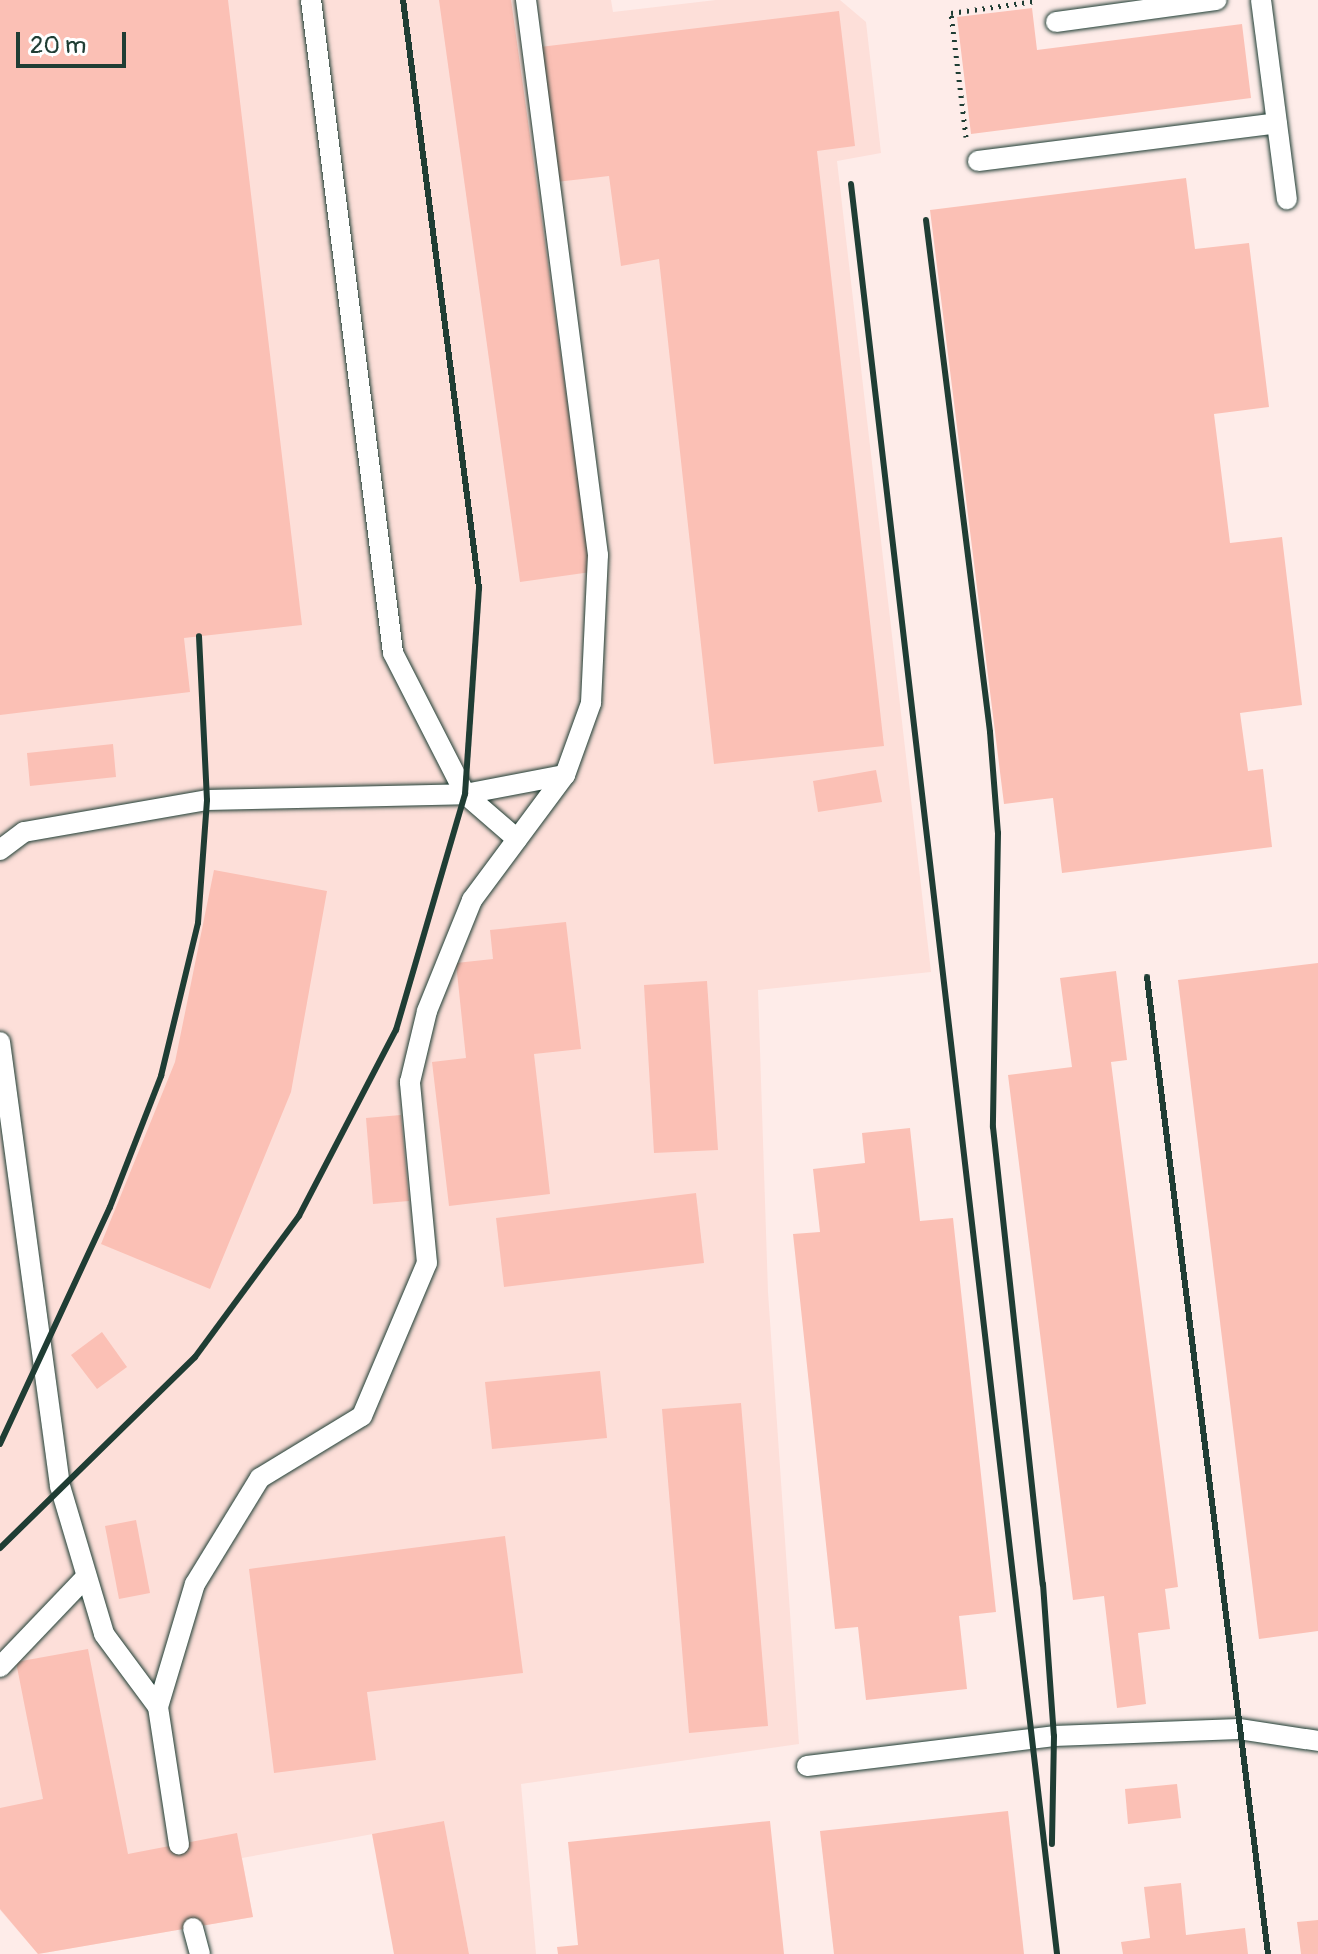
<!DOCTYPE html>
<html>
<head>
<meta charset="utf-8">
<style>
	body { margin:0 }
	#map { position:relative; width:1318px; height:1954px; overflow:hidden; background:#feece9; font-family:Pangolin,sans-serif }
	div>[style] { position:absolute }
	.built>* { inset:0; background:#fddfd9 }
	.building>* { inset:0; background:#fbc0b5 }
	.path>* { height:5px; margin-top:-2.5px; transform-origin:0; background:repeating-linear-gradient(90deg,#1f3d34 0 2px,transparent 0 8px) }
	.roads { filter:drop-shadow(0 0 2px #1f3d34) drop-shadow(0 0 2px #1f3d34) }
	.lane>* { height:20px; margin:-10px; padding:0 10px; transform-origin:10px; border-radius:10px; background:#fff }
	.rail>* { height:6px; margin:-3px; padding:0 3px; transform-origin:3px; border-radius:3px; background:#1f3d34 }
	span { translate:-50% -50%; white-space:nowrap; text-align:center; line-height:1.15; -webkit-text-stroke:6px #fff; paint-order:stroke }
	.scale { position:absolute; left:16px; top:32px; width:110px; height:36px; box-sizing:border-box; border:4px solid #1f3d34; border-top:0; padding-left:10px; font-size:24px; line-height:28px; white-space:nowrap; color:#1f3d34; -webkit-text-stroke:6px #fff; paint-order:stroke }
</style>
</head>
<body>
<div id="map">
	<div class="built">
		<div style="clip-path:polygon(0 0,611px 0,613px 12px,716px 0,840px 0,866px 22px,881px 153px,837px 161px,931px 972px,758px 990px,768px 1292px,799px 1744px,521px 1784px,536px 1954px,469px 1954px,444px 1821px,242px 1858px,253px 1917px,38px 1954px,0 1910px)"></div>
	</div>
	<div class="building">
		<div style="clip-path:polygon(0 0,228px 0,302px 625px,184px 638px,190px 692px,0 715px)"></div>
		<div style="clip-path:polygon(439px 0,511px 0,591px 572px,520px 582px)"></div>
		<div style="clip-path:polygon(1032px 8px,1037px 50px,1242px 24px,1251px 98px,971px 134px,957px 17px)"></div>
		<div style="clip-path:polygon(839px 11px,855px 146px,817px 151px,884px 746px,714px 764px,659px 259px,621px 266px,609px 176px,556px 182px,540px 47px)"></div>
		<div style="clip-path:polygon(1186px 178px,1195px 249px,1249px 243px,1269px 407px,1214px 414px,1230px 543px,1282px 537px,1302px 705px,1240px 713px,1248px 771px,1263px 769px,1272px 847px,1062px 873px,1053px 798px,1004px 804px,930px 210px)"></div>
		<div style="clip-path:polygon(113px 744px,116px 777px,30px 786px,27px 753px)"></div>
		<div style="clip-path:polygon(876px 770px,882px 802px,818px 812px,813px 781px)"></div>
		<div style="clip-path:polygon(214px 870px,327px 891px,291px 1092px,210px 1289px,101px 1244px,175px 1062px)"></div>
		<div style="clip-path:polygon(566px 922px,581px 1049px,534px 1054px,550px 1194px,449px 1206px,432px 1062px,466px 1058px,456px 963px,493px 959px,490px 930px)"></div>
		<div style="clip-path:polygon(1318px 963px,1318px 1631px,1259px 1639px,1178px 980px)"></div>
		<div style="clip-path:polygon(1116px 971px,1127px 1060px,1111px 1062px,1178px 1587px,1165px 1589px,1170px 1629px,1138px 1633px,1146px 1704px,1117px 1708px,1104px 1596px,1073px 1600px,1008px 1075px,1072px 1067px,1060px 978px)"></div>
		<div style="clip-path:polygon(707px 981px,718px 1150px,654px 1153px,644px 985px)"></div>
		<div style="clip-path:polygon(401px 1115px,409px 1201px,373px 1204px,366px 1118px)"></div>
		<div style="clip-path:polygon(910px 1128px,920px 1221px,953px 1218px,996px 1612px,959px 1616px,967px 1689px,866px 1700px,858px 1627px,835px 1629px,793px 1234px,820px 1232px,813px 1169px,865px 1163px,862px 1133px)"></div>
		<div style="clip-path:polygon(696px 1193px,704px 1263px,504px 1287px,496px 1218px)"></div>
		<div style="clip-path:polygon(102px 1332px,127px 1367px,97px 1389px,71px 1355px)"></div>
		<div style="clip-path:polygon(600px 1371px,607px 1438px,492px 1449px,485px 1382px)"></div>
		<div style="clip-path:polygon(741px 1403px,768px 1726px,689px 1733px,662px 1409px)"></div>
		<div style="clip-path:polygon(136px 1520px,150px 1593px,119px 1599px,105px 1526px)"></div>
		<div style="clip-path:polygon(505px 1536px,523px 1673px,367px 1692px,376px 1760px,274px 1773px,249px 1569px)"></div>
		<div style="clip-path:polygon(88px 1649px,128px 1854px,237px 1833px,253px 1917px,38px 1954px,0 1909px,0 1808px,43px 1799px,16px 1662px)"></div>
		<div style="clip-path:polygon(1177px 1784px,1181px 1818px,1128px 1824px,1125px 1789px)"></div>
		<div style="clip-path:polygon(1008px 1811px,1024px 1954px,834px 1954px,820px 1831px)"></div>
		<div style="clip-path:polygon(444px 1821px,469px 1954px,394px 1954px,372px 1834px)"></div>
		<div style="clip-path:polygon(770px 1821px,784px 1954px,558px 1954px,557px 1947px,578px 1945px,568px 1842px)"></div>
		<div style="clip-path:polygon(1181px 1883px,1186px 1935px,1245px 1928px,1248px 1954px,1123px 1954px,1121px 1942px,1150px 1938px,1144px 1887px)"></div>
		<div style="clip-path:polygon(1318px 1920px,1318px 1954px,1301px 1954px,1297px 1922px)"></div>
	</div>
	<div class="path">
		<div style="left:966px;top:137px;width:125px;rotate:-96.9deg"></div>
		<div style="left:951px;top:13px;width:85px;rotate:-8.1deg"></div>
	</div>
	<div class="roads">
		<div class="lane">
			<div style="left:311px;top:0;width:658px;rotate:82.84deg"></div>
			<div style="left:393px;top:653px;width:158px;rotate:62.9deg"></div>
			<div style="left:465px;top:794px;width:69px;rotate:40.9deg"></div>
			<div style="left:1261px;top:0;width:201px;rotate:82.6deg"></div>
			<div style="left:1056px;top:22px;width:162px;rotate:-7.8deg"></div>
			<div style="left:978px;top:161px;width:301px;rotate:-7.2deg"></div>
			<div style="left:0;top:850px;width:30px;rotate:-37deg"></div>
			<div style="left:24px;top:832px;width:186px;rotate:-9.9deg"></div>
			<div style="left:207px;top:800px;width:258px;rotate:-1.3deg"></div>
			<div style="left:465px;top:794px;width:102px;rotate:-10.8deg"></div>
			<div style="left:0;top:1042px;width:448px;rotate:82.3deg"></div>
			<div style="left:60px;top:1486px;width:154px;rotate:73.4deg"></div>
			<div style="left:104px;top:1634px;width:91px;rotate:53.5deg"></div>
			<div style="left:158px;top:1707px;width:139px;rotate:81.3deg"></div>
			<div style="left:0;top:1667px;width:124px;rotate:-46.3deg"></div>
			<div style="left:158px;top:1707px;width:128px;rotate:-73.3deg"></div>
			<div style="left:195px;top:1584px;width:124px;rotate:-58.5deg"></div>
			<div style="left:260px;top:1478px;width:119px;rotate:-31.3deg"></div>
			<div style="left:362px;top:1416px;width:166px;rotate:-67deg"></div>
			<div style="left:427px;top:1263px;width:182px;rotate:-95.4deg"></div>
			<div style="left:410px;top:1082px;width:73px;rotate:-76.5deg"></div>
			<div style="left:427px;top:1011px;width:120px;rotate:-67.9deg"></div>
			<div style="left:472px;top:900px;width:156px;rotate:-53.4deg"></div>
			<div style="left:565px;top:775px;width:77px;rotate:-70.1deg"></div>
			<div style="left:591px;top:703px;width:148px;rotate:-87.3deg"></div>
			<div style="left:598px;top:555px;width:560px;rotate:-97.39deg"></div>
			<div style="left:807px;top:1766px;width:249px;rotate:-6.9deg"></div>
			<div style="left:1054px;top:1736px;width:185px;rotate:-2.2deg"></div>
			<div style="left:1239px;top:1729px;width:80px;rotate:8.6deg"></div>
			<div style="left:193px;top:1928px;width:27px;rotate:75deg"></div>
		</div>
	</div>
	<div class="rail">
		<div style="left:851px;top:184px;width:1782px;rotate:83.36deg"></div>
		<div style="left:926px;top:220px;width:516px;rotate:82.87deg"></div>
		<div style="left:990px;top:732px;width:101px;rotate:85.5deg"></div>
		<div style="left:998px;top:833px;width:294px;rotate:91deg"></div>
		<div style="left:993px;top:1127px;width:460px;rotate:83.8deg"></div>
		<div style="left:1043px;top:1584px;width:152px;rotate:85.9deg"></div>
		<div style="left:1054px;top:1736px;width:108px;rotate:91.1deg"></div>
		<div style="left:1147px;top:977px;width:984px;rotate:82.94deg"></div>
		<div style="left:0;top:1444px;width:261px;rotate:-65.1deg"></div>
		<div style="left:110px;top:1207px;width:141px;rotate:-68.7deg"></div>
		<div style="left:161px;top:1076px;width:157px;rotate:-76.4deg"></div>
		<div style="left:198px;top:923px;width:123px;rotate:-85.8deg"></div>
		<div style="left:207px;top:800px;width:164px;rotate:-92.8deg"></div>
		<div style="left:0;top:1548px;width:273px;rotate:-44.4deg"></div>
		<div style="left:195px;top:1357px;width:175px;rotate:-53.6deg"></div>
		<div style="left:299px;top:1216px;width:210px;rotate:-62.5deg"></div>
		<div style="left:396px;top:1030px;width:246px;rotate:-73.7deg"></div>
		<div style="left:465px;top:794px;width:206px;rotate:-86.1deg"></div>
		<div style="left:479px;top:588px;width:593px;rotate:-97.36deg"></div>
	</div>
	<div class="scale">20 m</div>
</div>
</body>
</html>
